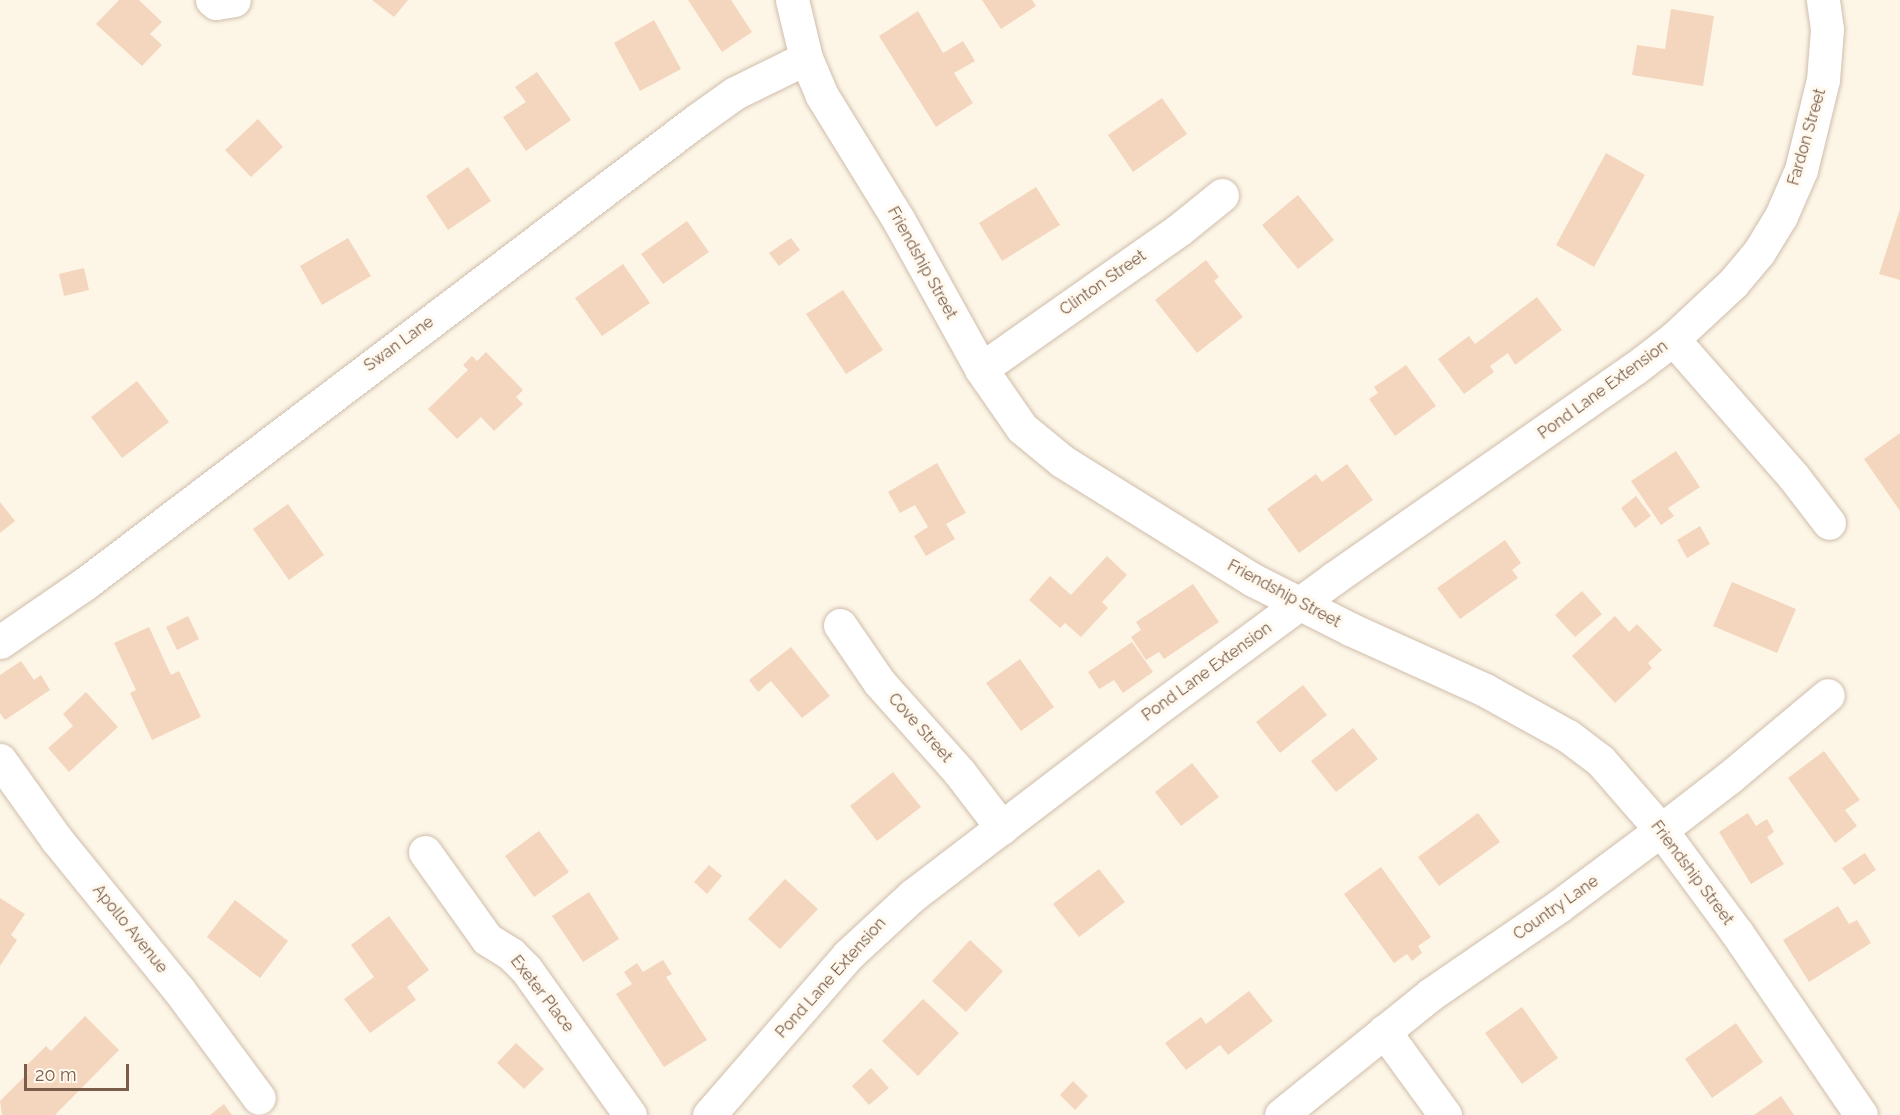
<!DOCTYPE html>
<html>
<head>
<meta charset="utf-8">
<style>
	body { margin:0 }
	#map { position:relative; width:1900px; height:1115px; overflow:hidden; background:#fdf6e7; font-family:Raleway,sans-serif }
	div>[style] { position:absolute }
	.building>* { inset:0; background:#f4d5bd }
	.roads { filter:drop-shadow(0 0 2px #d0bdab) drop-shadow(0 0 2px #d0bdab) }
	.minor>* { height:33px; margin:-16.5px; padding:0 16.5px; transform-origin:16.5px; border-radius:16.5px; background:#fff }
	span { translate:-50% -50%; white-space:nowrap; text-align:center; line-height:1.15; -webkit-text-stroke:6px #fff9ef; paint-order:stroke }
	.street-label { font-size:16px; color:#795c49 }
	.scale { position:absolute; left:24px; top:1064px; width:105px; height:27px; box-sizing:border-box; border:3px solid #795c49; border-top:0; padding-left:8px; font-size:18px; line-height:21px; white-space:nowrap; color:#795c49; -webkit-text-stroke:4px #fff9ef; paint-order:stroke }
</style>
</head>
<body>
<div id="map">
	<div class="building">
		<div style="clip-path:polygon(119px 0,139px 0,162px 22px,150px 34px,162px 45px,142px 66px,96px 24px)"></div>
		<div style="clip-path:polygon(372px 0,408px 0,394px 17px)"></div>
		<div style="clip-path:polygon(688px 0,731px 0,752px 32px,722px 52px)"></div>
		<div style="clip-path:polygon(982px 0,1032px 0,1036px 6px,1001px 29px)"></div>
		<div style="clip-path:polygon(1671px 9px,1714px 16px,1703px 86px,1632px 75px,1637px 45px,1665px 49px)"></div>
		<div style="clip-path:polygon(918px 11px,943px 53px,963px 41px,975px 61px,954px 73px,973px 103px,936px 127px,879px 36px)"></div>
		<div style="clip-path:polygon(654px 20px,681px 69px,640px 91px,614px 43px)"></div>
		<div style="clip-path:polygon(537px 72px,571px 120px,526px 151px,503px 117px,526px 102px,515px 87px)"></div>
		<div style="clip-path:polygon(1162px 98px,1187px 134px,1133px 172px,1108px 135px)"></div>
		<div style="clip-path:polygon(258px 119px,283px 147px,251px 177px,225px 150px)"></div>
		<div style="clip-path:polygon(1606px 153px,1645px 175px,1594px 267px,1556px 245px)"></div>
		<div style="clip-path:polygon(468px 167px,491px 201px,448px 230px,426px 196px)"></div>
		<div style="clip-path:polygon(1036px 187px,1060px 225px,1002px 261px,979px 223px)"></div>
		<div style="clip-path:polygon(1298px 195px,1334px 240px,1298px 269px,1262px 225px)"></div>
		<div style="clip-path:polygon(1900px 209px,1900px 280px,1879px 274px)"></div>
		<div style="clip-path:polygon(687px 221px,709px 252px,663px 284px,641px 254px)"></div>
		<div style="clip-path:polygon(348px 238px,371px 276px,322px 305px,300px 266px)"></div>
		<div style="clip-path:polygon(791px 238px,800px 250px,779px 266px,769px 253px)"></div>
		<div style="clip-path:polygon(1206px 260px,1219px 277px,1214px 281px,1243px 317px,1197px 353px,1155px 300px)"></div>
		<div style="clip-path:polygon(623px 264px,650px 303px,602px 336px,575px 298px)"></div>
		<div style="clip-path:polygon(84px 268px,89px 290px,64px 296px,59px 274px)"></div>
		<div style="clip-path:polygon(843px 290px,883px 350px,846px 374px,806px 314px)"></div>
		<div style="clip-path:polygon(1537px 297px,1562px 330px,1515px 365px,1508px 353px,1490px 366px,1494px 372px,1464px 394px,1438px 359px,1469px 336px,1475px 344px)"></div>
		<div style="clip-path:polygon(486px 352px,523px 390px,516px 397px,523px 404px,494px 431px,481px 417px,457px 439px,428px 409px,468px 370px,463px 365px,472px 356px,477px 361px)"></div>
		<div style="clip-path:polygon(1406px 365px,1436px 406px,1395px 436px,1369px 399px,1378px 393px,1374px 387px)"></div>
		<div style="clip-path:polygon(137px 381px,169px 422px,122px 458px,91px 417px)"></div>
		<div style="clip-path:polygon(1900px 433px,1900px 511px,1864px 459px)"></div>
		<div style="clip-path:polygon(1676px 451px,1700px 487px,1668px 508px,1674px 516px,1661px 525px,1631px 481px)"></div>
		<div style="clip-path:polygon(937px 463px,966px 513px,946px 524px,955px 539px,926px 556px,914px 536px,928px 527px,915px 505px,900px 513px,888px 492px)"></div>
		<div style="clip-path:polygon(1347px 464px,1373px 500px,1299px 553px,1267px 509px,1316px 474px,1322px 482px)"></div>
		<div style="clip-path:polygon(1636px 496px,1651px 516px,1635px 528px,1621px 508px)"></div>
		<div style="clip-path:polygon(0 502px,15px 521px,0 533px)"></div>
		<div style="clip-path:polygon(288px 504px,324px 555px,289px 580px,253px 529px)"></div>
		<div style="clip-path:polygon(1700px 526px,1710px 544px,1687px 558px,1677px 540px)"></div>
		<div style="clip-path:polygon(1505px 540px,1521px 563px,1512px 570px,1518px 578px,1460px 619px,1437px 588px)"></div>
		<div style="clip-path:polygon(1107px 556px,1127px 575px,1102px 602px,1108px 608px,1081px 637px,1065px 623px,1060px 628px,1029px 600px,1050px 576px,1071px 595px)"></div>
		<div style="clip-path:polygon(1732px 582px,1796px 609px,1777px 653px,1713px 626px)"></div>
		<div style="clip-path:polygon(1193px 584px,1219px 622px,1164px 659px,1159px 652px,1146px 660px,1131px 637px,1141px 630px,1136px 622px)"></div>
		<div style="clip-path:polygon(1582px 591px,1602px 614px,1575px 637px,1555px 615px)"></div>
		<div style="clip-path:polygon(188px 616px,199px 639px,177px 650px,166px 627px)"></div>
		<div style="clip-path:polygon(1615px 616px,1629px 632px,1637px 624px,1662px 650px,1648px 663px,1652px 668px,1615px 703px,1572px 656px)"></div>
		<div style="clip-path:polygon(149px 627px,171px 675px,179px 671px,201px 717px,152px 740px,130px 693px,136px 690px,114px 643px)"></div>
		<div style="clip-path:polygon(1132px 642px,1153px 672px,1123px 693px,1114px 680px,1099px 689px,1088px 672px)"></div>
		<div style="clip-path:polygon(791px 647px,830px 696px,802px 718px,771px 681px,758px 692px,749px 680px)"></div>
		<div style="clip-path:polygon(1020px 659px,1054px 707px,1021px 731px,986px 683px)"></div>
		<div style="clip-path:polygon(21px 661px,34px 680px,41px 675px,50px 690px,5px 720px,0 713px,0 675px)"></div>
		<div style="clip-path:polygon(1303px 685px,1327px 715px,1280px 753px,1256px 722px)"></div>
		<div style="clip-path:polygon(86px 692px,118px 727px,69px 772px,48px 748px,73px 726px,63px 714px)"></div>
		<div style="clip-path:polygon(1353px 728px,1378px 759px,1336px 792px,1311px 761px)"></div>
		<div style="clip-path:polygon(1824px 751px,1860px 800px,1845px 810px,1857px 826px,1835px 843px,1788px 778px)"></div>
		<div style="clip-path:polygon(1192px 763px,1219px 797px,1181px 826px,1155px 792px)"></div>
		<div style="clip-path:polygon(893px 772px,921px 807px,877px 841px,850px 806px)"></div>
		<div style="clip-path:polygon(1478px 813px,1500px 842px,1439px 886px,1418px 857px)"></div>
		<div style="clip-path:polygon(1748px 813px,1756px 826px,1767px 819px,1774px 832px,1767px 837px,1784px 864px,1751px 884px,1719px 832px)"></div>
		<div style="clip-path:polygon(539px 831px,569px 872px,534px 897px,505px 856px)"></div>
		<div style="clip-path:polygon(1865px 853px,1876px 870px,1854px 885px,1842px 868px)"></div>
		<div style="clip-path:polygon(709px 865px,722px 876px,707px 894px,694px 882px)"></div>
		<div style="clip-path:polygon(1381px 867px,1431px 937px,1418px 946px,1422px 953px,1412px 961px,1407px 954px,1394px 963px,1344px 894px)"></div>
		<div style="clip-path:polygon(1099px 869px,1125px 902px,1079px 937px,1053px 904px)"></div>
		<div style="clip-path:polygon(785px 879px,818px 909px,780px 949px,748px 919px)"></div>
		<div style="clip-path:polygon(589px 892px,619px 939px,583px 962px,552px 916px)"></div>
		<div style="clip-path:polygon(0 898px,25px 914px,11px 935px,17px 940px,0 966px)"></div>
		<div style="clip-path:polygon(235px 900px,288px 941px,260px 978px,207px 937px)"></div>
		<div style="clip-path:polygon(1838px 906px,1849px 924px,1857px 920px,1871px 943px,1809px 982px,1783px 940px)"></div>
		<div style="clip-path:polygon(389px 916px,429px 970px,407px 987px,416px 1000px,370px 1033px,344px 999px,374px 977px,351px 945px)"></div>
		<div style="clip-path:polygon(970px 940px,1003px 971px,966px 1012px,932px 981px)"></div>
		<div style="clip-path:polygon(663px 960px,672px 974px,666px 977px,707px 1040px,664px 1067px,616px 994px,632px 984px,624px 972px,637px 963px,643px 972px)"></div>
		<div style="clip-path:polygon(1249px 991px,1273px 1021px,1228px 1055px,1220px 1045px,1186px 1070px,1165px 1043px,1201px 1017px,1206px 1024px)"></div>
		<div style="clip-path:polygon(923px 999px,959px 1033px,918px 1076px,882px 1041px)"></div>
		<div style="clip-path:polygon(1522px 1007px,1558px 1058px,1522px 1084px,1485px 1033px)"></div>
		<div style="clip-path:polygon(85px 1016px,119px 1050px,55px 1115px,2px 1115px,0 1101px,28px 1073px,24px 1068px,46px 1046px,51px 1051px)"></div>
		<div style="clip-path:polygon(1736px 1023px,1763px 1062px,1712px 1098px,1685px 1059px)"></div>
		<div style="clip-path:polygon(516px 1043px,544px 1069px,524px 1089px,497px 1063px)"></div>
		<div style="clip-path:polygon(871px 1068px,889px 1088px,869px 1105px,852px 1086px)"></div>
		<div style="clip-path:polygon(1073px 1081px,1088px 1096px,1075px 1110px,1060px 1095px)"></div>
		<div style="clip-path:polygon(1781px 1096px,1794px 1115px,1754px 1115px)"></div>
		<div style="clip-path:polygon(224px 1104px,232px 1115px,210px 1115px)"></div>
	</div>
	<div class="roads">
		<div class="minor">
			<div style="left:212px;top:0;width:5px;rotate:37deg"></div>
			<div style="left:216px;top:3px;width:18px;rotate:-9deg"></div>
			<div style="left:792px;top:0;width:60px;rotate:76.4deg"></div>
			<div style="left:806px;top:58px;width:39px;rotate:67deg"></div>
			<div style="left:821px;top:94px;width:147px;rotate:58.4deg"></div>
			<div style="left:898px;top:219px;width:171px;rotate:61deg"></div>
			<div style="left:981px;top:369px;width:72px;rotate:55.2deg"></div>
			<div style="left:1022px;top:428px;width:52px;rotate:39.5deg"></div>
			<div style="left:1062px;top:461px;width:225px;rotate:31.9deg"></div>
			<div style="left:1253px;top:580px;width:109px;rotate:26.8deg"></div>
			<div style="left:1350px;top:629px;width:148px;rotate:24.3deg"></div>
			<div style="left:1485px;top:690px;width:95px;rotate:29deg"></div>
			<div style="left:1568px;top:736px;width:40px;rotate:37deg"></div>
			<div style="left:1600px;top:760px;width:93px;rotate:48.9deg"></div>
			<div style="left:1661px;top:830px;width:128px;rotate:53.6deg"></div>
			<div style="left:1737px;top:933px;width:220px;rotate:55.7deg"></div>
			<div style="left:1673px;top:339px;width:182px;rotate:48.8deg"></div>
			<div style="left:1793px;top:476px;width:59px;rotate:52.5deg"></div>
			<div style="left:981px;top:369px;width:243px;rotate:-35.1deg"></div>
			<div style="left:1180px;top:229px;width:54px;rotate:-39deg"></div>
			<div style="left:840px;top:625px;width:69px;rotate:55.6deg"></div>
			<div style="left:879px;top:682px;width:122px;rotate:48.3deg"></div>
			<div style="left:960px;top:773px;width:69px;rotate:52.6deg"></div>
			<div style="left:0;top:642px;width:101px;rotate:-34.5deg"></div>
			<div style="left:83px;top:585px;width:770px;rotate:-37.14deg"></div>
			<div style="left:697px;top:120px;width:47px;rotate:-35.4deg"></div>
			<div style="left:735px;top:93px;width:79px;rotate:-26.2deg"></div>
			<div style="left:0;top:760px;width:98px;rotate:54.5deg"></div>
			<div style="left:57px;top:840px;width:193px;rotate:50.9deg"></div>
			<div style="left:179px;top:990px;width:134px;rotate:53.5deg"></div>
			<div style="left:425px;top:852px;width:107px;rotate:54.5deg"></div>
			<div style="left:487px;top:939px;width:28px;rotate:32deg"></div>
			<div style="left:511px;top:954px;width:21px;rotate:45deg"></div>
			<div style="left:526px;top:969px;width:179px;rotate:54.5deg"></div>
			<div style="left:1384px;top:1031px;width:104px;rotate:54deg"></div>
			<div style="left:709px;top:1115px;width:212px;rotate:-49deg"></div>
			<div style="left:848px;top:955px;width:88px;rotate:-42.7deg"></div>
			<div style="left:913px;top:895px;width:295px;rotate:-37.4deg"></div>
			<div style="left:1147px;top:716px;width:232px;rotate:-36.4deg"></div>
			<div style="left:1334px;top:578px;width:366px;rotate:-34.9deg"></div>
			<div style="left:1634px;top:369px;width:49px;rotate:-37.6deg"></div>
			<div style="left:1673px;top:339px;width:82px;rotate:-43deg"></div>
			<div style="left:1733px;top:283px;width:40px;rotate:-50deg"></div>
			<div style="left:1759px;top:252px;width:42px;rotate:-58.6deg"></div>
			<div style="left:1781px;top:216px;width:50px;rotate:-66.5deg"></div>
			<div style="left:1801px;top:170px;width:93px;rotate:-76.3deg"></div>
			<div style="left:1823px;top:80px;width:51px;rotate:-85.5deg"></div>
			<div style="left:1827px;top:29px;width:29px;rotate:-98deg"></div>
			<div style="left:1281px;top:1115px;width:193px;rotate:-38.9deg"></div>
			<div style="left:1431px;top:994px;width:155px;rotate:-34.5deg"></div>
			<div style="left:1559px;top:906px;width:127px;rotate:-36.7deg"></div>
			<div style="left:1661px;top:830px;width:88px;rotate:-37.6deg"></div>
			<div style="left:1731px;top:776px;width:126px;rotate:-39.9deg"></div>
		</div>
	</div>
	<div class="street-label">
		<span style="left:1807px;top:137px;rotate:-74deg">Fardon Street</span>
		<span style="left:922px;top:263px;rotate:61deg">Friendship Street</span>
		<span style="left:1103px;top:283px;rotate:-35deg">Clinton Street</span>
		<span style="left:399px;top:344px;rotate:-36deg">Swan Lane</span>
		<span style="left:1603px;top:390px;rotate:-36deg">Pond Lane Extension</span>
		<span style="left:1284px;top:594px;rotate:28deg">Friendship Street</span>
		<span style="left:1207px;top:672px;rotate:-36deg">Pond Lane Extension</span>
		<span style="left:920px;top:728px;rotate:48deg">Cove Street</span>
		<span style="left:1692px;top:873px;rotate:53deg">Friendship Street</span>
		<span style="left:1556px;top:908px;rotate:-35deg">Country Lane</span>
		<span style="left:130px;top:929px;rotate:51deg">Apollo Avenue</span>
		<span style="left:831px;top:978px;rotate:-48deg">Pond Lane Extension</span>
		<span style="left:542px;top:994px;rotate:52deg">Exeter Place</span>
	</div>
	<div class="scale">20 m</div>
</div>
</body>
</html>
